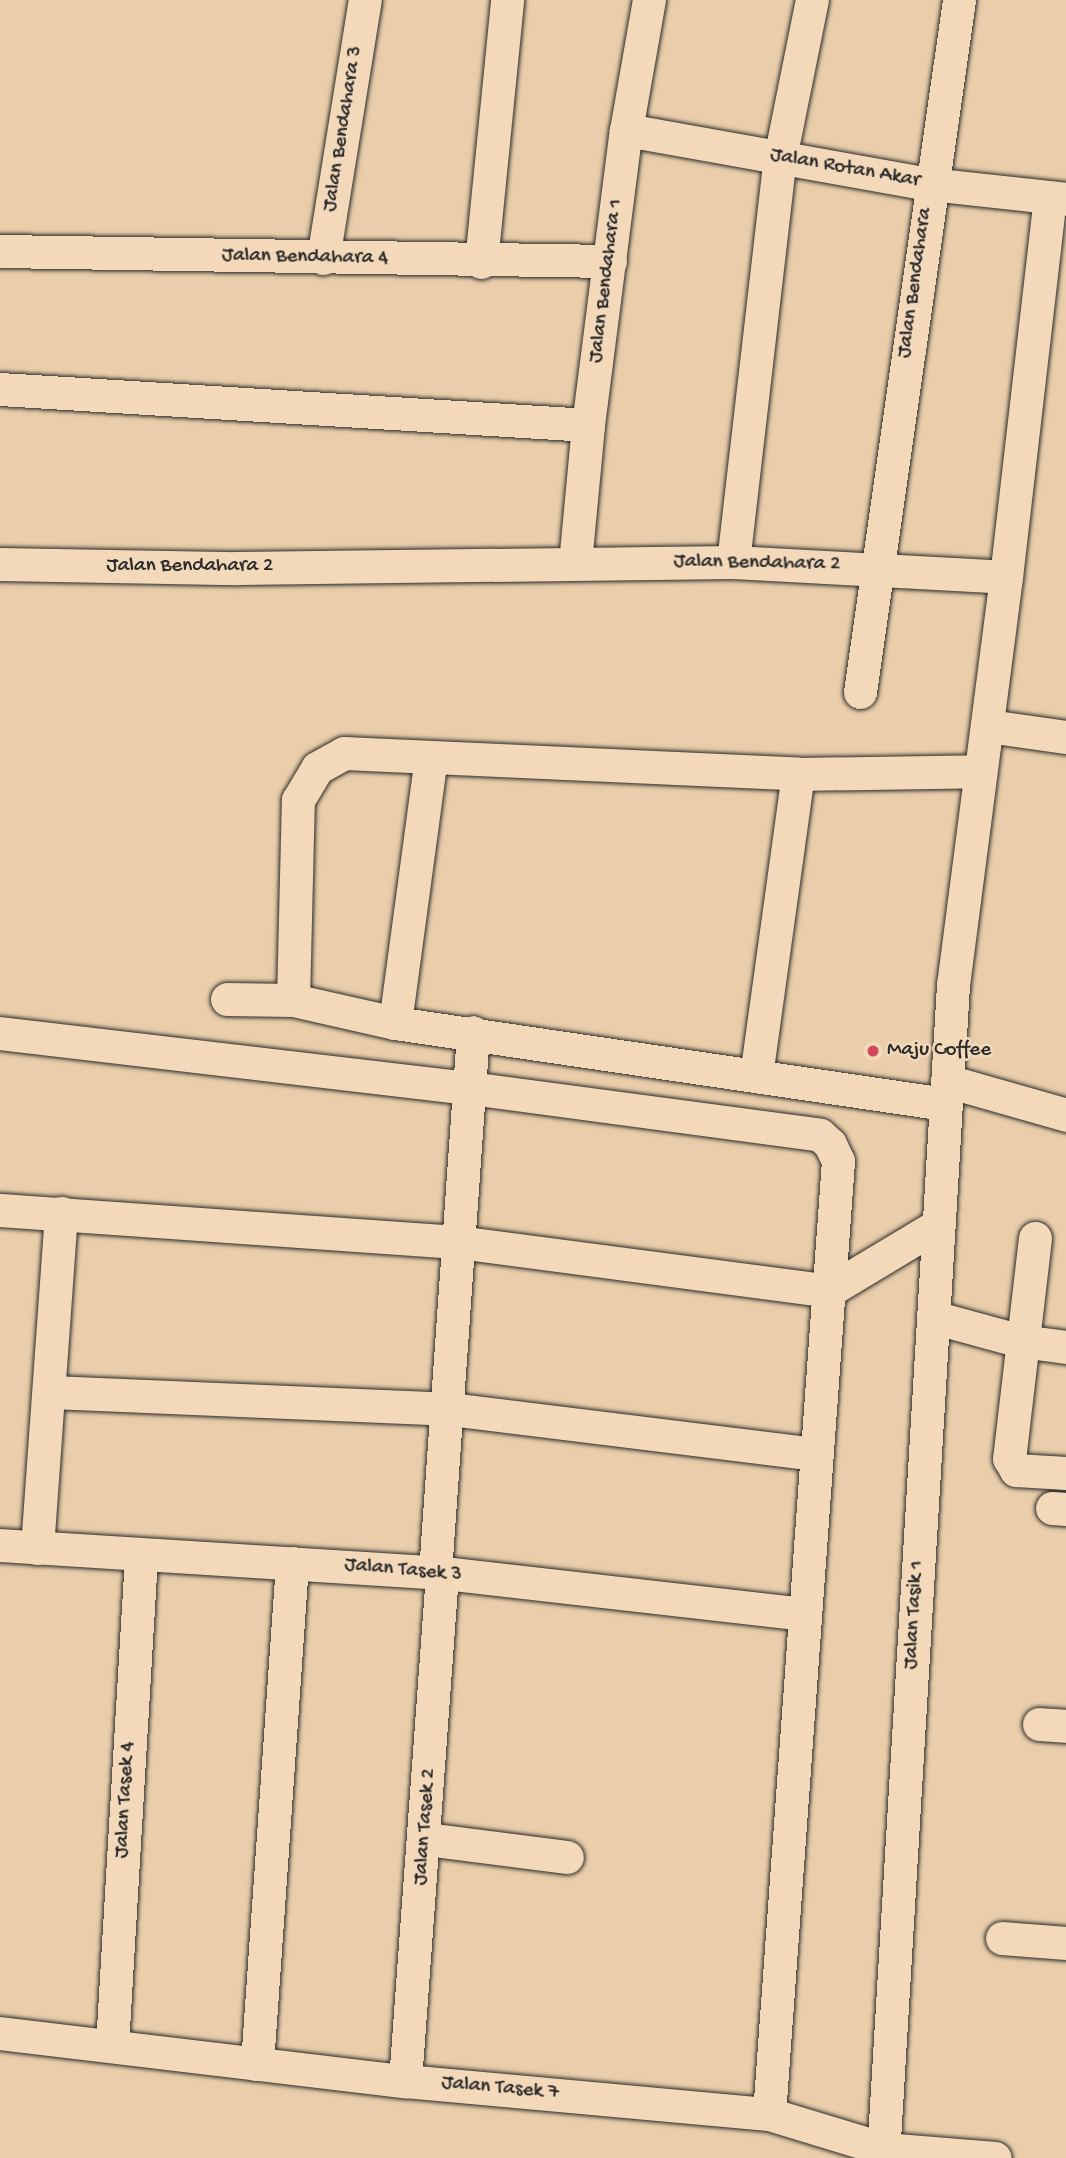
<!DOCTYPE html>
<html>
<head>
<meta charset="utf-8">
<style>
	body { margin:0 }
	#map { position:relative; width:1066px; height:2158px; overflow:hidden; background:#eaceab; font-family:"Gochi Hand",sans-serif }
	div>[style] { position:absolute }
	.roads { filter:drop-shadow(0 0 2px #2b2b2b) drop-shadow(0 0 2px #2b2b2b) }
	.minor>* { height:33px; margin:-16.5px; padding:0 16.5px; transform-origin:16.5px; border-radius:16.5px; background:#f3d9ba }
	.dots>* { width:19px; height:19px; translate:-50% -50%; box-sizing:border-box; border:4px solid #f3d9ba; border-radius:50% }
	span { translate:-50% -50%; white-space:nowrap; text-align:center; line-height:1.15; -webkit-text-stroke:5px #f3d9ba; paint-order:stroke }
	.street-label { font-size:21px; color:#2b2b2b }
	.poi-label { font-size:21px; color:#2b2b2b }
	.left { translate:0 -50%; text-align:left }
</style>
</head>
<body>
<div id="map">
	<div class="roads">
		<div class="minor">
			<div style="left:626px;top:130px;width:308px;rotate:10.1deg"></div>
			<div style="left:929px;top:184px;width:138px;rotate:6.2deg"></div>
			<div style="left:0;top:251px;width:610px;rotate:0.94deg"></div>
			<div style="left:323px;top:258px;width:261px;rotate:-80.8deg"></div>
			<div style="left:481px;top:262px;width:263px;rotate:-84.3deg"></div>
			<div style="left:0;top:389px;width:589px;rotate:3.5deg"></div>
			<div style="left:733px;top:562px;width:407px;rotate:-83.4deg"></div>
			<div style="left:780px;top:158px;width:161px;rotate:-78.6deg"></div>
			<div style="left:575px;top:563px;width:139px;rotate:-84.6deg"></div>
			<div style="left:588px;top:425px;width:297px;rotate:-82.7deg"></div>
			<div style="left:626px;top:130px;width:132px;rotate:-80deg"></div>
			<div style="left:0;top:564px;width:237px;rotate:1deg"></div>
			<div style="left:237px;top:568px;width:496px;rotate:-0.7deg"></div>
			<div style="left:733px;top:562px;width:273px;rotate:3.1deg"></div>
			<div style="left:1006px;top:577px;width:411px;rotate:97.4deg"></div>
			<div style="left:953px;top:985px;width:1175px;rotate:93.42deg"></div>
			<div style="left:1006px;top:577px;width:382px;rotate:-83.4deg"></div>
			<div style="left:860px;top:692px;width:699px;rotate:-81.86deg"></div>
			<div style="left:988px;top:726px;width:79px;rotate:8deg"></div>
			<div style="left:227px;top:999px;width:66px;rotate:0.9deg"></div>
			<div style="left:293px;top:1000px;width:105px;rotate:12.7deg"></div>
			<div style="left:395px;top:1023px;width:556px;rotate:8.38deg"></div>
			<div style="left:293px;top:1000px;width:200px;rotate:-88.6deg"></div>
			<div style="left:298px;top:800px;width:37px;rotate:-59deg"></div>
			<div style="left:317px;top:768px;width:31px;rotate:-29deg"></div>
			<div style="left:344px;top:753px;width:454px;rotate:2.6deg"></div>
			<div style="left:798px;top:774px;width:182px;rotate:-0.9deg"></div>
			<div style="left:395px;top:1023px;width:268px;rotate:-82.3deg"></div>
			<div style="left:0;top:1033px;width:473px;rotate:6.7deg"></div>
			<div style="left:470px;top:1088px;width:353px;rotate:7.6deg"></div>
			<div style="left:820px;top:1135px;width:13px;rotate:42deg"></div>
			<div style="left:830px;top:1144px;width:19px;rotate:65deg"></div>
			<div style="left:838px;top:1161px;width:955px;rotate:94.14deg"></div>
			<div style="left:756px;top:1076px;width:305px;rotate:-82.1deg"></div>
			<div style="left:947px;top:1081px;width:124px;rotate:15.9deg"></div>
			<div style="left:0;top:1210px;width:459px;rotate:4deg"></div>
			<div style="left:458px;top:1242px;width:373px;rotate:7.5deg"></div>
			<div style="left:828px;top:1291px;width:126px;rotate:-31deg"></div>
			<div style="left:1035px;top:1238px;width:222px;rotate:96.7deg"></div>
			<div style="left:1009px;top:1458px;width:14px;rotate:60deg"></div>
			<div style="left:1016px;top:1470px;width:50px;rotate:3.4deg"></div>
			<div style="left:933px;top:1317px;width:91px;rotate:15.3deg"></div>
			<div style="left:1021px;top:1341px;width:45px;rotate:7.6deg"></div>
			<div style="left:50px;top:1392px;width:399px;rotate:2.4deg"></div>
			<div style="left:449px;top:1409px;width:370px;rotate:7deg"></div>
			<div style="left:1052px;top:1508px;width:14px;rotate:4deg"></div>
			<div style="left:0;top:1545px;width:436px;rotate:3.6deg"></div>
			<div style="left:435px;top:1572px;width:372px;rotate:6.5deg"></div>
			<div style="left:37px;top:1548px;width:336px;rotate:-85.9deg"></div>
			<div style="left:435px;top:1572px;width:541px;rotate:-85.97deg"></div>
			<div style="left:1039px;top:1724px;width:27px;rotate:4deg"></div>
			<div style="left:426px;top:1839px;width:142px;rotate:7.3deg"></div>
			<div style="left:1002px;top:1938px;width:64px;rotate:4.5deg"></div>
			<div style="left:0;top:2033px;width:408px;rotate:6.8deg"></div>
			<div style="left:405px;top:2081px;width:365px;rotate:5.2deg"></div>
			<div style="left:769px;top:2114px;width:120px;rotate:16.9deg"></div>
			<div style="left:884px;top:2149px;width:111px;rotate:4.6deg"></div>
			<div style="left:112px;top:2045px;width:491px;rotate:-86.6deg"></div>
			<div style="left:257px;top:2064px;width:502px;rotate:-86deg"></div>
			<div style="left:405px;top:2081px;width:509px;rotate:-85.83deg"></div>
		</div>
	</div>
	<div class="dots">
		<div style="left:873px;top:1051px;background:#d1495b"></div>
	</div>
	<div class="street-label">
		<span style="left:344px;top:129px;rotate:-81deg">Jalan Bendahara 3</span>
		<span style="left:845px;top:169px;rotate:10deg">Jalan Rotan Akar</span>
		<span style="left:305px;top:258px;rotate:1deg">Jalan Bendahara 4</span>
		<span style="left:607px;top:281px;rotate:-83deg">Jalan Bendahara 1</span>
		<span style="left:916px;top:283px;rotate:-82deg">Jalan Bendahara</span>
		<span style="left:757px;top:564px;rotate:1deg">Jalan Bendahara 2</span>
		<span style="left:190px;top:567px">Jalan Bendahara 2</span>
		<span style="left:403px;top:1571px;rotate:5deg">Jalan Tasek 3</span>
		<span style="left:915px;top:1615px;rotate:-87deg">Jalan Tasik 1</span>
		<span style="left:126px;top:1800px;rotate:-87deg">Jalan Tasek 4</span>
		<span style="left:426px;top:1827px;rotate:-86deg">Jalan Tasek 2</span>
		<span style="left:500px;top:2089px;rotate:5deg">Jalan Tasek 7</span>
	</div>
	<div class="poi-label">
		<span class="left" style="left:887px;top:1051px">Maju Coffee</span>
	</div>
</div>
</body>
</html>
